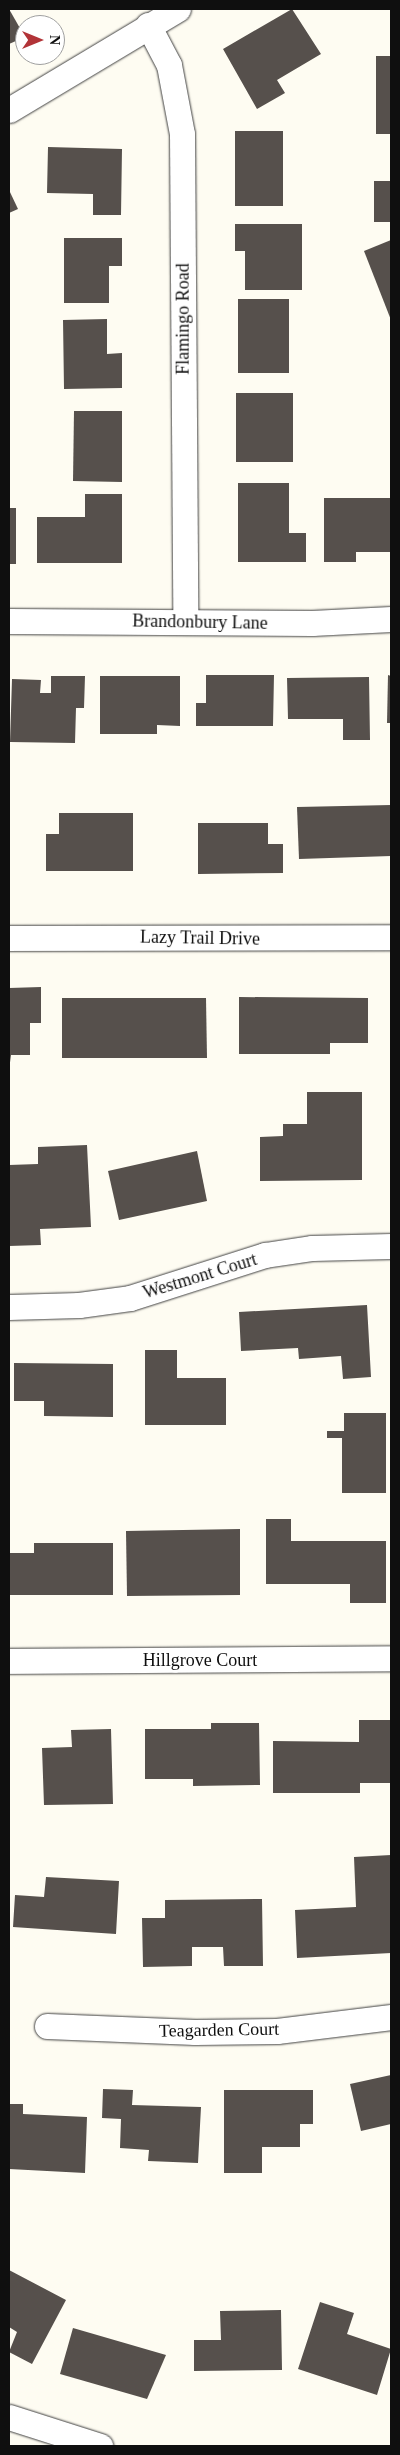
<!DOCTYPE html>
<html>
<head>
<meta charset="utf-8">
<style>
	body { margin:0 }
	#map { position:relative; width:400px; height:2455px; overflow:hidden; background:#fefcf2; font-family:Georgia,serif }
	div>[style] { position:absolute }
	.building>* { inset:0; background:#56504c }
	.roads { filter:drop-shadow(0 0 1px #424242) drop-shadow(0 0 1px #424242) }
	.street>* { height:25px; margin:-12.5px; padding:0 12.5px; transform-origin:12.5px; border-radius:12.5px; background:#fff }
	span { translate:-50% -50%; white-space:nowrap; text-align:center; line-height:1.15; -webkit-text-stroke:5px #fff; paint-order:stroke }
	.street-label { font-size:18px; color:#0f0f0f }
	.frame { position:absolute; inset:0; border:10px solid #0f0f0f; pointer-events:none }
	.north { position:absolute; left:15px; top:15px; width:50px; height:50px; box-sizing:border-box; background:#fff; border:1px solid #9f9f9f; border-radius:50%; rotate:90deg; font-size:14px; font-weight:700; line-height:20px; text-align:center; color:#0f0f0f }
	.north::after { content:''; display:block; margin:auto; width:18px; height:22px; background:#b23438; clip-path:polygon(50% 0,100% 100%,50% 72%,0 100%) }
</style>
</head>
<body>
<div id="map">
	<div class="building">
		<div style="clip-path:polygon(9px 9px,25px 37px,9px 44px)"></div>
		<div style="clip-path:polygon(292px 9px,321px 54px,277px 80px,285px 93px,257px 109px,223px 49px)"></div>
		<div style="clip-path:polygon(376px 56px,391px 56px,391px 134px,376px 134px)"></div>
		<div style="clip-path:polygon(235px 131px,283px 131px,283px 206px,235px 206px)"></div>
		<div style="clip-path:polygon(48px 147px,122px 149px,121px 215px,93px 215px,93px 194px,47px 193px)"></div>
		<div style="clip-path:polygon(374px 181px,391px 181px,391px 222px,374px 222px)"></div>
		<div style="clip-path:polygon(9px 190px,18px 209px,9px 213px)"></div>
		<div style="clip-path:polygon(235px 224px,302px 224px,302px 290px,245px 290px,245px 251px,235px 251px)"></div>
		<div style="clip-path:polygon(64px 238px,122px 238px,122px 266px,109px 266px,109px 303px,64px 303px)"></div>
		<div style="clip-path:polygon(391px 240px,391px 320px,364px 251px)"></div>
		<div style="clip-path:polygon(238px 299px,289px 299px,289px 373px,238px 373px)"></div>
		<div style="clip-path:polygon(107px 319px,107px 354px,122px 353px,122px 388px,64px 389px,63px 320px)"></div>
		<div style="clip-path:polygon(236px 393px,293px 393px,293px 462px,236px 462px)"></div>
		<div style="clip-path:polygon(74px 411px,122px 411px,122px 482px,73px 481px)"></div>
		<div style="clip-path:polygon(238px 483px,289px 483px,289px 533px,306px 533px,306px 562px,238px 562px)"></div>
		<div style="clip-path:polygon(85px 494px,122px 494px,122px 563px,37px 563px,37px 517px,85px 517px)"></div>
		<div style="clip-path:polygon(324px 498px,391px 498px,391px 552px,356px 552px,356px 562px,324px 562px)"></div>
		<div style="clip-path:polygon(9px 508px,16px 508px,16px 564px,9px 564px)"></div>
		<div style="clip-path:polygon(206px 675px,274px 675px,273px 726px,196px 726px,196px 703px,206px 703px)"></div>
		<div style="clip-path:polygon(388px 675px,391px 676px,391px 723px,387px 723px)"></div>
		<div style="clip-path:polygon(51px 676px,85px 676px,84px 708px,76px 708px,75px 743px,10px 742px,12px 679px,41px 680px,40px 693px,51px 693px)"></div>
		<div style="clip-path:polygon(100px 676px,180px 676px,180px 726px,157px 725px,157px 734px,100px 734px)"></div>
		<div style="clip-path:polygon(369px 677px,370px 740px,343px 740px,343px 719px,288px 719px,287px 678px)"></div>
		<div style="clip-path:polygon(391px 805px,391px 856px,299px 859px,297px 807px)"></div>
		<div style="clip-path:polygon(59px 813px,133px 813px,133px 871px,46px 871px,46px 834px,59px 834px)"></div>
		<div style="clip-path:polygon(198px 823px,268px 823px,268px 844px,283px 844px,283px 873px,198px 874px)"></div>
		<div style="clip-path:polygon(41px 987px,41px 1023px,30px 1023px,30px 1055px,11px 1055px,9px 1070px,9px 988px)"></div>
		<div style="clip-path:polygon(239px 997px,368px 998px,368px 1043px,330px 1043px,330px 1054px,239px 1054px)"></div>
		<div style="clip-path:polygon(62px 998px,206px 998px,207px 1058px,62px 1058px)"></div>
		<div style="clip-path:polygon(307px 1092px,362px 1092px,362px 1180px,260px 1181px,260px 1137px,283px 1136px,283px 1124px,307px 1124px)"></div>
		<div style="clip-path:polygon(87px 1145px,91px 1227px,40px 1229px,41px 1245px,9px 1246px,9px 1165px,38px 1164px,38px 1147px)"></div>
		<div style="clip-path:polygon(197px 1151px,207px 1201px,119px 1220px,108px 1171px)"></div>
		<div style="clip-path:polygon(367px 1305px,371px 1377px,343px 1379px,341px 1356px,299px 1359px,298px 1348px,241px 1351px,239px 1312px)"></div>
		<div style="clip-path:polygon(145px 1350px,177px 1350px,177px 1378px,226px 1378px,226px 1425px,145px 1425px)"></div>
		<div style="clip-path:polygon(14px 1363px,113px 1364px,113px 1417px,44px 1416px,44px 1401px,14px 1401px)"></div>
		<div style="clip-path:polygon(344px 1413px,386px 1413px,386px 1493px,342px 1493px,342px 1438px,327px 1438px,327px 1431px,344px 1431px)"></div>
		<div style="clip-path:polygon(266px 1519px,291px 1519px,291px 1541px,386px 1541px,386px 1603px,350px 1603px,350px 1584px,266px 1584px)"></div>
		<div style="clip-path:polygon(240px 1529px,240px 1595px,127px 1596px,126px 1531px)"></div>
		<div style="clip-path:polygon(34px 1543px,113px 1543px,113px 1595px,9px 1595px,9px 1553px,34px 1553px)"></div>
		<div style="clip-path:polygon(359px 1720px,391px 1720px,391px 1783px,360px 1783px,360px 1793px,273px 1793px,273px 1741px,359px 1742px)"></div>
		<div style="clip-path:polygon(211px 1723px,259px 1723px,260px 1785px,193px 1786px,193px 1779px,145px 1779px,145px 1729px,211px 1729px)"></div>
		<div style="clip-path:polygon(111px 1729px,113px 1804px,44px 1805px,42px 1748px,72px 1747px,71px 1730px)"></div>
		<div style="clip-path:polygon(391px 1855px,391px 1953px,297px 1958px,295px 1910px,356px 1907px,354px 1857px)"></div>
		<div style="clip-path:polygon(46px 1877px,119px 1881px,116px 1934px,13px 1927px,15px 1895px,44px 1897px)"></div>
		<div style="clip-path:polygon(262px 1899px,263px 1966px,224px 1966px,223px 1947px,192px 1947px,192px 1966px,143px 1967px,142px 1918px,165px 1918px,165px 1900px)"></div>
		<div style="clip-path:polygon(391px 2075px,391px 2124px,361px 2131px,350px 2084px)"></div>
		<div style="clip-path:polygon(103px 2089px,133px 2090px,132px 2105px,201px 2107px,198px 2163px,148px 2161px,149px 2150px,120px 2148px,121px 2119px,102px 2118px)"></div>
		<div style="clip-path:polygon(224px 2090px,313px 2090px,313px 2124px,300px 2124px,300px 2147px,262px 2147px,262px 2173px,224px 2173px)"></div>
		<div style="clip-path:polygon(9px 2104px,23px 2104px,23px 2114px,87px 2117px,85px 2173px,9px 2169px)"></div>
		<div style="clip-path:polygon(9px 2270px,66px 2300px,32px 2364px,9px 2352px,17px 2332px,9px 2327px)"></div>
		<div style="clip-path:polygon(320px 2302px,354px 2313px,347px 2334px,391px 2349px,377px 2395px,298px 2369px)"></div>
		<div style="clip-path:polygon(281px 2310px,282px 2370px,194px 2371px,194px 2340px,221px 2340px,220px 2311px)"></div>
		<div style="clip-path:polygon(73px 2328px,166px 2355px,147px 2399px,60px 2374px)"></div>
	</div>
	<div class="roads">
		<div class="street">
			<div style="left:148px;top:25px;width:45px;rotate:62.3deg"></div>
			<div style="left:169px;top:65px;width:70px;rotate:79.3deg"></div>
			<div style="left:182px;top:134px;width:487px;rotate:89.6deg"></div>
			<div style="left:9px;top:110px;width:197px;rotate:-30.9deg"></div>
			<div style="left:9px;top:621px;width:303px;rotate:0.4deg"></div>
			<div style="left:312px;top:623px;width:79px;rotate:-2.9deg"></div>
			<div style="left:9px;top:938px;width:382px;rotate:-0.1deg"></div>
			<div style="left:9px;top:1307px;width:70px;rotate:-1.6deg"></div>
			<div style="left:79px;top:1305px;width:51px;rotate:-7.8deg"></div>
			<div style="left:130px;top:1298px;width:142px;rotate:-17.7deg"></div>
			<div style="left:265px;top:1255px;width:48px;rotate:-8.5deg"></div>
			<div style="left:312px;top:1248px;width:79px;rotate:-1.5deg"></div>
			<div style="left:9px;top:1661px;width:382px;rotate:-0.4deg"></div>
			<div style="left:47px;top:2026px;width:148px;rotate:2.3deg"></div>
			<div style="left:195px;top:2032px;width:82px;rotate:-0.7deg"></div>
			<div style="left:277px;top:2031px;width:115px;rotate:-7deg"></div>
			<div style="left:9px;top:2417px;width:96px;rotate:17.7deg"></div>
		</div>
	</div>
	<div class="street-label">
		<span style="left:183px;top:319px;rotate:-90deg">Flamingo Road</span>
		<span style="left:200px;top:622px;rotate:1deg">Brandonbury Lane</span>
		<span style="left:200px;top:938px;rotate:1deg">Lazy Trail Drive</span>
		<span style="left:200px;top:1276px;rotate:-17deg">Westmont Court</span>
		<span style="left:200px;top:1660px">Hillgrove Court</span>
		<span style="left:219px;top:2030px;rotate:-1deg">Teagarden Court</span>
	</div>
	<div class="frame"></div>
	<div class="north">N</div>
</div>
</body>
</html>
